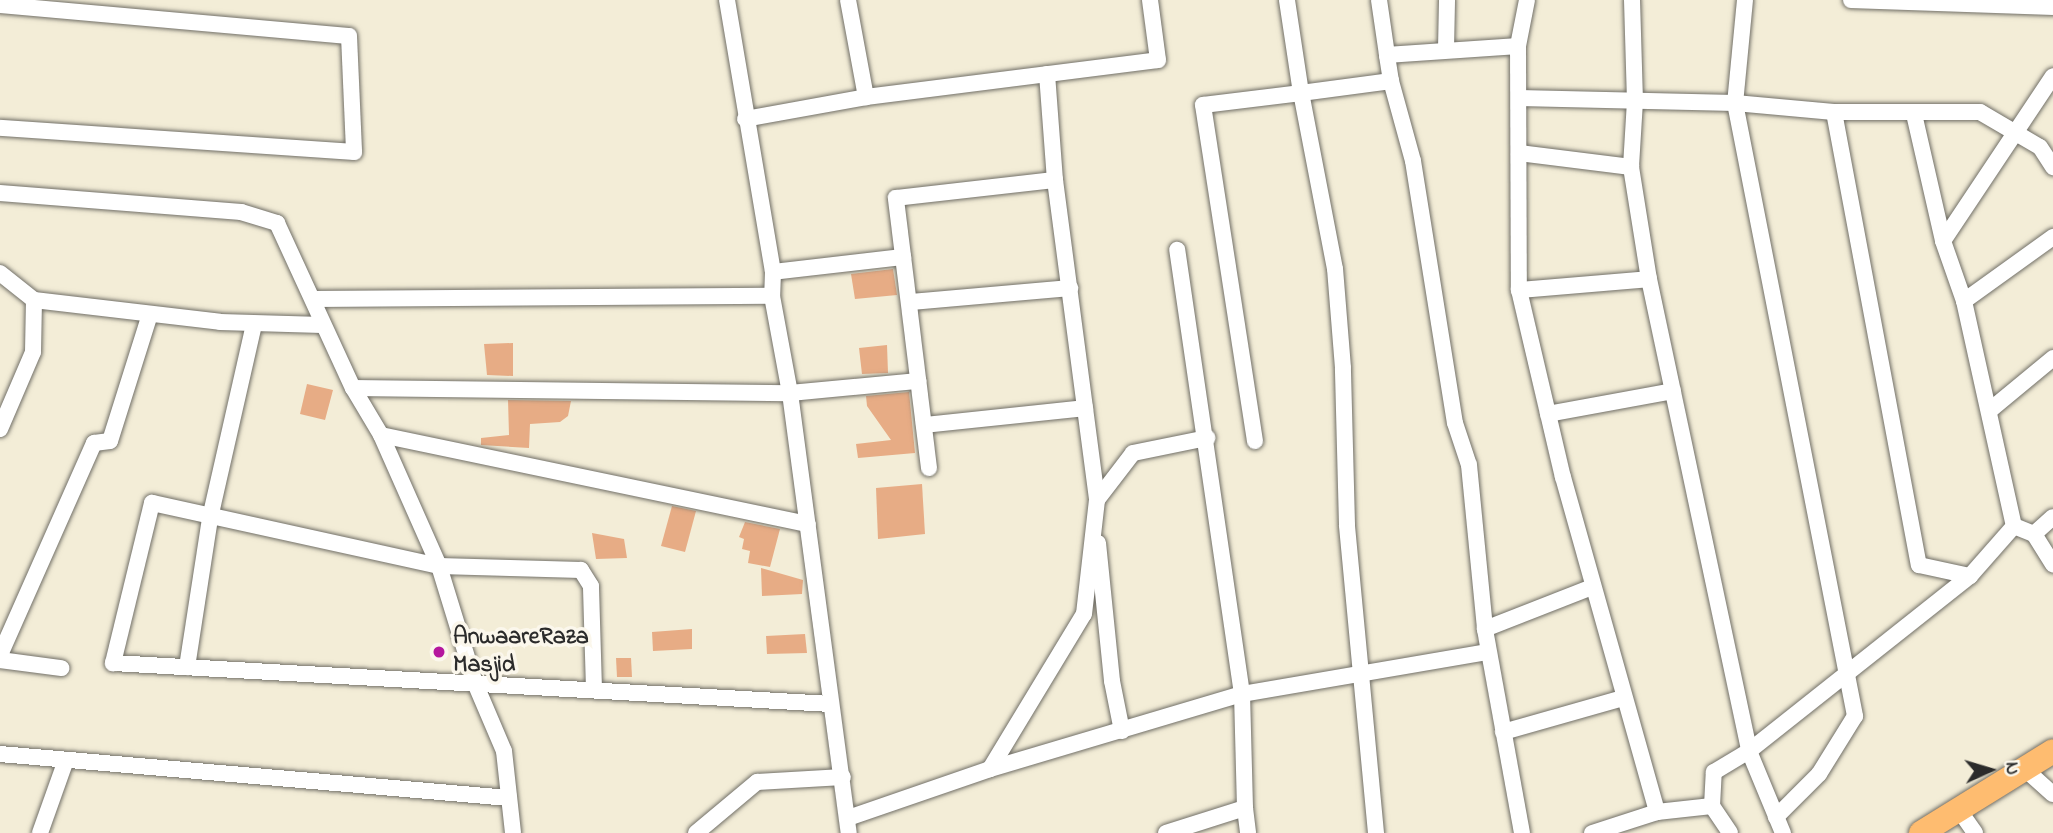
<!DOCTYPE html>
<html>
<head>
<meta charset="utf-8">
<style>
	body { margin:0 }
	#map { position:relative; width:2053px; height:833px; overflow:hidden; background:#f3edd7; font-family:"Indie Flower",sans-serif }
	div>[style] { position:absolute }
	.building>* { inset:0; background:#e7ac85 }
	.roads { filter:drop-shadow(0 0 2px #716f67) drop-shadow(0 0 2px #716f67) }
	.street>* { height:16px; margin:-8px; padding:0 8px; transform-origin:8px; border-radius:8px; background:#fff }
	.primary>* { height:24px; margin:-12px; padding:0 12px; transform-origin:12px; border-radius:12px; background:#febc70 }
	.dots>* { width:19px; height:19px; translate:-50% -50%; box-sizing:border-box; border:4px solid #fbf7ec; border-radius:50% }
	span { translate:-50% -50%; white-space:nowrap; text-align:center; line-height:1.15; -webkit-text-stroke:7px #fbf7ec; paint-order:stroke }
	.poi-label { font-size:24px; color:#2b2b2b; font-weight:700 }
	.left { translate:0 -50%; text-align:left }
	.north { position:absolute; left:1955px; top:735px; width:70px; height:70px; -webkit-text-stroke:5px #fbf7ec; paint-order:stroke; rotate:86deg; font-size:19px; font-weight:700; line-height:28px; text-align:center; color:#2b2b2b }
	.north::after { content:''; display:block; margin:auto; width:24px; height:32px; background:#2b2b2b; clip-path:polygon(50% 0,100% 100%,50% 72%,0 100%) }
</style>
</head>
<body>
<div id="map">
	<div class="building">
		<div style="clip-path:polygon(893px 269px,897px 295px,855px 299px,851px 274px)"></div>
		<div style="clip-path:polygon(513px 343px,513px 376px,487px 375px,484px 344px)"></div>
		<div style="clip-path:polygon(887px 345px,888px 373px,862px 374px,859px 348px)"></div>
		<div style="clip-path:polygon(307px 384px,333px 390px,325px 420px,300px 414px)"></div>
		<div style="clip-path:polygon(909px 392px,915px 453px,858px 458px,856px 444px,891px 440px,867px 406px,866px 396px)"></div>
		<div style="clip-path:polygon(508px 400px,571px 401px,568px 416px,560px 422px,530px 424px,529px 448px,481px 445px,481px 438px,509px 435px)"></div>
		<div style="clip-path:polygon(922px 484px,925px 534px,878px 539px,876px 488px)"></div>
		<div style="clip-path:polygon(672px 506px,696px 511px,685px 552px,661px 546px)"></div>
		<div style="clip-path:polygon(745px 522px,780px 529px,770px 567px,748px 563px,750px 551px,742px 549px,744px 539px,739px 537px)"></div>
		<div style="clip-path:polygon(592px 533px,624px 539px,627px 558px,596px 559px)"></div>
		<div style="clip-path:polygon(761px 568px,803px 580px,802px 594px,762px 596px)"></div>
		<div style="clip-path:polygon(692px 629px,692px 649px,653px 651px,652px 632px)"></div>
		<div style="clip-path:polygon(805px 634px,807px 653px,767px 654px,766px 636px)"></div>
		<div style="clip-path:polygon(616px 658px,631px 658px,632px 677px,617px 677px)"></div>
	</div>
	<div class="roads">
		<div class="street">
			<div style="left:727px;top:0;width:276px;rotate:80.4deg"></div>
			<div style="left:773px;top:272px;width:24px;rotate:92deg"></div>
			<div style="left:772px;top:296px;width:99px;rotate:79.5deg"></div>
			<div style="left:790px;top:393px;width:444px;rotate:82.4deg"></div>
			<div style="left:848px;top:0;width:99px;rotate:79.5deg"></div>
			<div style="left:1379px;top:0;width:56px;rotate:81.7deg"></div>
			<div style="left:1527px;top:0;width:47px;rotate:101.1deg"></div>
			<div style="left:1518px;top:46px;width:244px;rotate:89.8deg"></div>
			<div style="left:1519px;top:290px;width:192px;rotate:76.8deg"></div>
			<div style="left:1563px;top:477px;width:348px;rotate:74.3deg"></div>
			<div style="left:1657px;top:812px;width:55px;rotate:-6.2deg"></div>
			<div style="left:1712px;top:806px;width:32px;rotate:56deg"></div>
			<div style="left:1632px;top:0;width:101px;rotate:88.3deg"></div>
			<div style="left:1635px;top:101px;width:66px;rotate:93.5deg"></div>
			<div style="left:1631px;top:167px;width:113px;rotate:80.9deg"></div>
			<div style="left:1649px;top:279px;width:482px;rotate:78deg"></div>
			<div style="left:1749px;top:751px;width:89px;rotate:67.5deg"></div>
			<div style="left:1745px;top:0;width:103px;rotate:95.5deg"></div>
			<div style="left:1735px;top:103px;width:625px;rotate:78.92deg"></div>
			<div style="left:1855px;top:716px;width:68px;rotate:121.8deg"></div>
			<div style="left:1819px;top:774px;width:61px;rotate:135deg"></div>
			<div style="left:1851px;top:0;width:202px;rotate:2deg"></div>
			<div style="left:0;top:5px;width:350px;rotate:5.1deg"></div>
			<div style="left:349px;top:36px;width:116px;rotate:87.5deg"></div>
			<div style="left:354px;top:152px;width:355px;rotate:-176.1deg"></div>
			<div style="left:1446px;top:49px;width:49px;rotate:-88.8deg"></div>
			<div style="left:1047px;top:74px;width:106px;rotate:85.7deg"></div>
			<div style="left:1055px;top:180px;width:323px;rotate:82.5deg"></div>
			<div style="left:1391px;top:81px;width:83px;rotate:74.6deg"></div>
			<div style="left:1413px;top:161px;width:265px;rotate:80.9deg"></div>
			<div style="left:1455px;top:423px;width:44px;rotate:71.6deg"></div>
			<div style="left:1469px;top:465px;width:165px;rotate:84.4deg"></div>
			<div style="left:1519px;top:98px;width:216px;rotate:1.3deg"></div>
			<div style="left:1735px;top:103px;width:99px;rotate:5.2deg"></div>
			<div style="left:1834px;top:112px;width:146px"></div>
			<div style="left:1980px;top:112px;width:69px;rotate:30.3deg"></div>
			<div style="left:2040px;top:147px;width:24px;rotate:57deg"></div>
			<div style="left:1834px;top:112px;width:461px;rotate:79.4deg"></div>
			<div style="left:1919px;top:565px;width:52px;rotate:12.2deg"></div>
			<div style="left:1914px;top:114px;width:130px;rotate:77.1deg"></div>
			<div style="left:1943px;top:241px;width:64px;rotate:70.7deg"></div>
			<div style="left:1964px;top:301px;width:230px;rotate:77.5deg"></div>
			<div style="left:2014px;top:526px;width:22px;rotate:22deg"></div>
			<div style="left:2034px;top:534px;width:36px;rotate:58deg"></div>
			<div style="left:745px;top:119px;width:123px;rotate:-10.3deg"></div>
			<div style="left:866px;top:97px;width:294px;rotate:-7.2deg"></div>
			<div style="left:1158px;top:60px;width:61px;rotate:-97.6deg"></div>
			<div style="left:1519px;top:153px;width:113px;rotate:7.1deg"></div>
			<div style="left:0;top:193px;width:242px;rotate:4.5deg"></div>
			<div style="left:241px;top:212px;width:38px;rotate:17deg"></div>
			<div style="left:277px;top:223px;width:182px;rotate:65.3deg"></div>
			<div style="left:353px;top:388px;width:55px;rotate:59.2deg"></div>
			<div style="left:381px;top:435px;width:143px;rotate:66.1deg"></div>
			<div style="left:439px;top:566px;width:122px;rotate:72.9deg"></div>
			<div style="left:475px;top:683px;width:74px;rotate:66.9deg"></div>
			<div style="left:504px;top:751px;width:82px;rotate:83.7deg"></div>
			<div style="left:1943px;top:241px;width:198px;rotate:-56.3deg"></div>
			<div style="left:773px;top:272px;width:131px;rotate:-6.6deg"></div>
			<div style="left:0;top:273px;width:43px;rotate:38.5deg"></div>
			<div style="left:34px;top:300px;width:187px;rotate:6.7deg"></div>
			<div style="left:220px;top:322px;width:102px;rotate:1.7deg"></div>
			<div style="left:1519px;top:290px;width:130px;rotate:-4.8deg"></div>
			<div style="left:313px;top:299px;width:459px;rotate:-0.4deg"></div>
			<div style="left:1964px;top:301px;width:110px;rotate:-35.7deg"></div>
			<div style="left:911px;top:302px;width:160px;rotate:-5deg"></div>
			<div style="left:353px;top:388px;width:437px;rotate:0.7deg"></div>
			<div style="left:790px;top:393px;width:129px;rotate:-5.4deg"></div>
			<div style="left:1989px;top:411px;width:83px;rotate:-39.6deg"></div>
			<div style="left:1548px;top:414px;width:127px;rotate:-10.4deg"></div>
			<div style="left:924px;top:425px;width:162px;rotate:-6deg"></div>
			<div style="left:0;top:429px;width:84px;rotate:-66.8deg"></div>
			<div style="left:33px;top:352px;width:52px;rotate:-88.9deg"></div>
			<div style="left:381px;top:435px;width:436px;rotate:11.8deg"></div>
			<div style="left:1255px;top:441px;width:340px;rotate:-98.8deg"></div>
			<div style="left:1203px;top:105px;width:99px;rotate:-7deg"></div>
			<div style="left:1301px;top:93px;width:94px;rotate:-98.6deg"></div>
			<div style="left:929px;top:468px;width:272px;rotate:-97deg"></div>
			<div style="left:896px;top:198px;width:160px;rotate:-6.5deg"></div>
			<div style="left:2034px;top:534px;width:25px;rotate:-42deg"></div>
			<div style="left:1098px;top:543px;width:139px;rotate:84.2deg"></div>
			<div style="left:1112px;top:681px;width:51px;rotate:78.7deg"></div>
			<div style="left:0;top:655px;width:232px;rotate:-66.1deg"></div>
			<div style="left:94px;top:443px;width:16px;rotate:-7deg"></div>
			<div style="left:110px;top:441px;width:133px;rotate:-72.5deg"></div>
			<div style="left:0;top:660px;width:62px;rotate:7.5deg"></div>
			<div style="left:187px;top:667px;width:151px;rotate:-81.2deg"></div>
			<div style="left:210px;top:518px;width:198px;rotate:-77.2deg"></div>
			<div style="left:594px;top:689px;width:103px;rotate:-91.7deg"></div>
			<div style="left:591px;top:586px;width:19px;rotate:-122deg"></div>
			<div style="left:581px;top:570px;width:142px;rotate:-178.4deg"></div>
			<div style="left:439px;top:566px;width:294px;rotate:-167.6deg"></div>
			<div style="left:152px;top:503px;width:165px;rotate:103.7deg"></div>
			<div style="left:113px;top:663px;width:719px;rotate:3.27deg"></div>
			<div style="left:1503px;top:732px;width:125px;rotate:-15.8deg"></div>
			<div style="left:0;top:754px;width:511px;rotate:4.94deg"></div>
			<div style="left:990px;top:769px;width:181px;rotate:-58.8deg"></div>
			<div style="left:1084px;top:614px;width:115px;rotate:-83.5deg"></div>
			<div style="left:1097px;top:500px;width:59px;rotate:-52.5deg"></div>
			<div style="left:1133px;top:453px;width:76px;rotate:-11.5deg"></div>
			<div style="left:2026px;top:770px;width:36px;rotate:42deg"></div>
			<div style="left:1712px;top:806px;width:34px;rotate:-87deg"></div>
			<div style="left:1714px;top:772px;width:41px;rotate:-31deg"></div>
			<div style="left:1749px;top:751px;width:282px;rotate:-38.4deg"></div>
			<div style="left:1970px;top:576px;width:67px;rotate:-48.7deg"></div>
			<div style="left:1245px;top:808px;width:25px;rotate:83deg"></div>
			<div style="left:1959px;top:810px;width:28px;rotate:55deg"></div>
			<div style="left:848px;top:818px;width:150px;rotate:-19deg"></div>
			<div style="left:990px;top:769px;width:263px;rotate:-16.6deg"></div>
			<div style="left:1242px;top:694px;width:249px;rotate:-9.7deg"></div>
			<div style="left:40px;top:833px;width:77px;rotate:-70.4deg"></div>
			<div style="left:696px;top:833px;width:80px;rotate:-39.9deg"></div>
			<div style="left:757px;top:782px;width:86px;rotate:-3.3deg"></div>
			<div style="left:1166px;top:833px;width:83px;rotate:-17.6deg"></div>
			<div style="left:1245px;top:808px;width:114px;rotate:-91.5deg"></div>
			<div style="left:1242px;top:694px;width:449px;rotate:-98.3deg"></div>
			<div style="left:1376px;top:833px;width:309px;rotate:-95.4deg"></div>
			<div style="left:1347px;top:525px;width:157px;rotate:-91.5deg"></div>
			<div style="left:1343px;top:368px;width:99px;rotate:-94.6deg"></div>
			<div style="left:1335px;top:269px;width:179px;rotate:-100.9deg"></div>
			<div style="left:1301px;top:93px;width:91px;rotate:-7.6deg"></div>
			<div style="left:1391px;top:81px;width:26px;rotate:-99deg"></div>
			<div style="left:1387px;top:55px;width:131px;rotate:-3.9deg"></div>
			<div style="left:1522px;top:833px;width:207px;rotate:-100.3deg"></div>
			<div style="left:1485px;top:629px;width:115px;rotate:-21.4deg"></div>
			<div style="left:1592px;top:833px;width:68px;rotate:-17.9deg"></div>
		</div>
		<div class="primary">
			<div style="left:1921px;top:833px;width:155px;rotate:-31.8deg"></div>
		</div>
	</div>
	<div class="dots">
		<div style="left:439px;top:652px;background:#b5179e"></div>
	</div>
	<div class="poi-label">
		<span class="left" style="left:453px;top:652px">AnwaareRaza<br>Masjid</span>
	</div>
	<div class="north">N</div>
</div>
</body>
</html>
